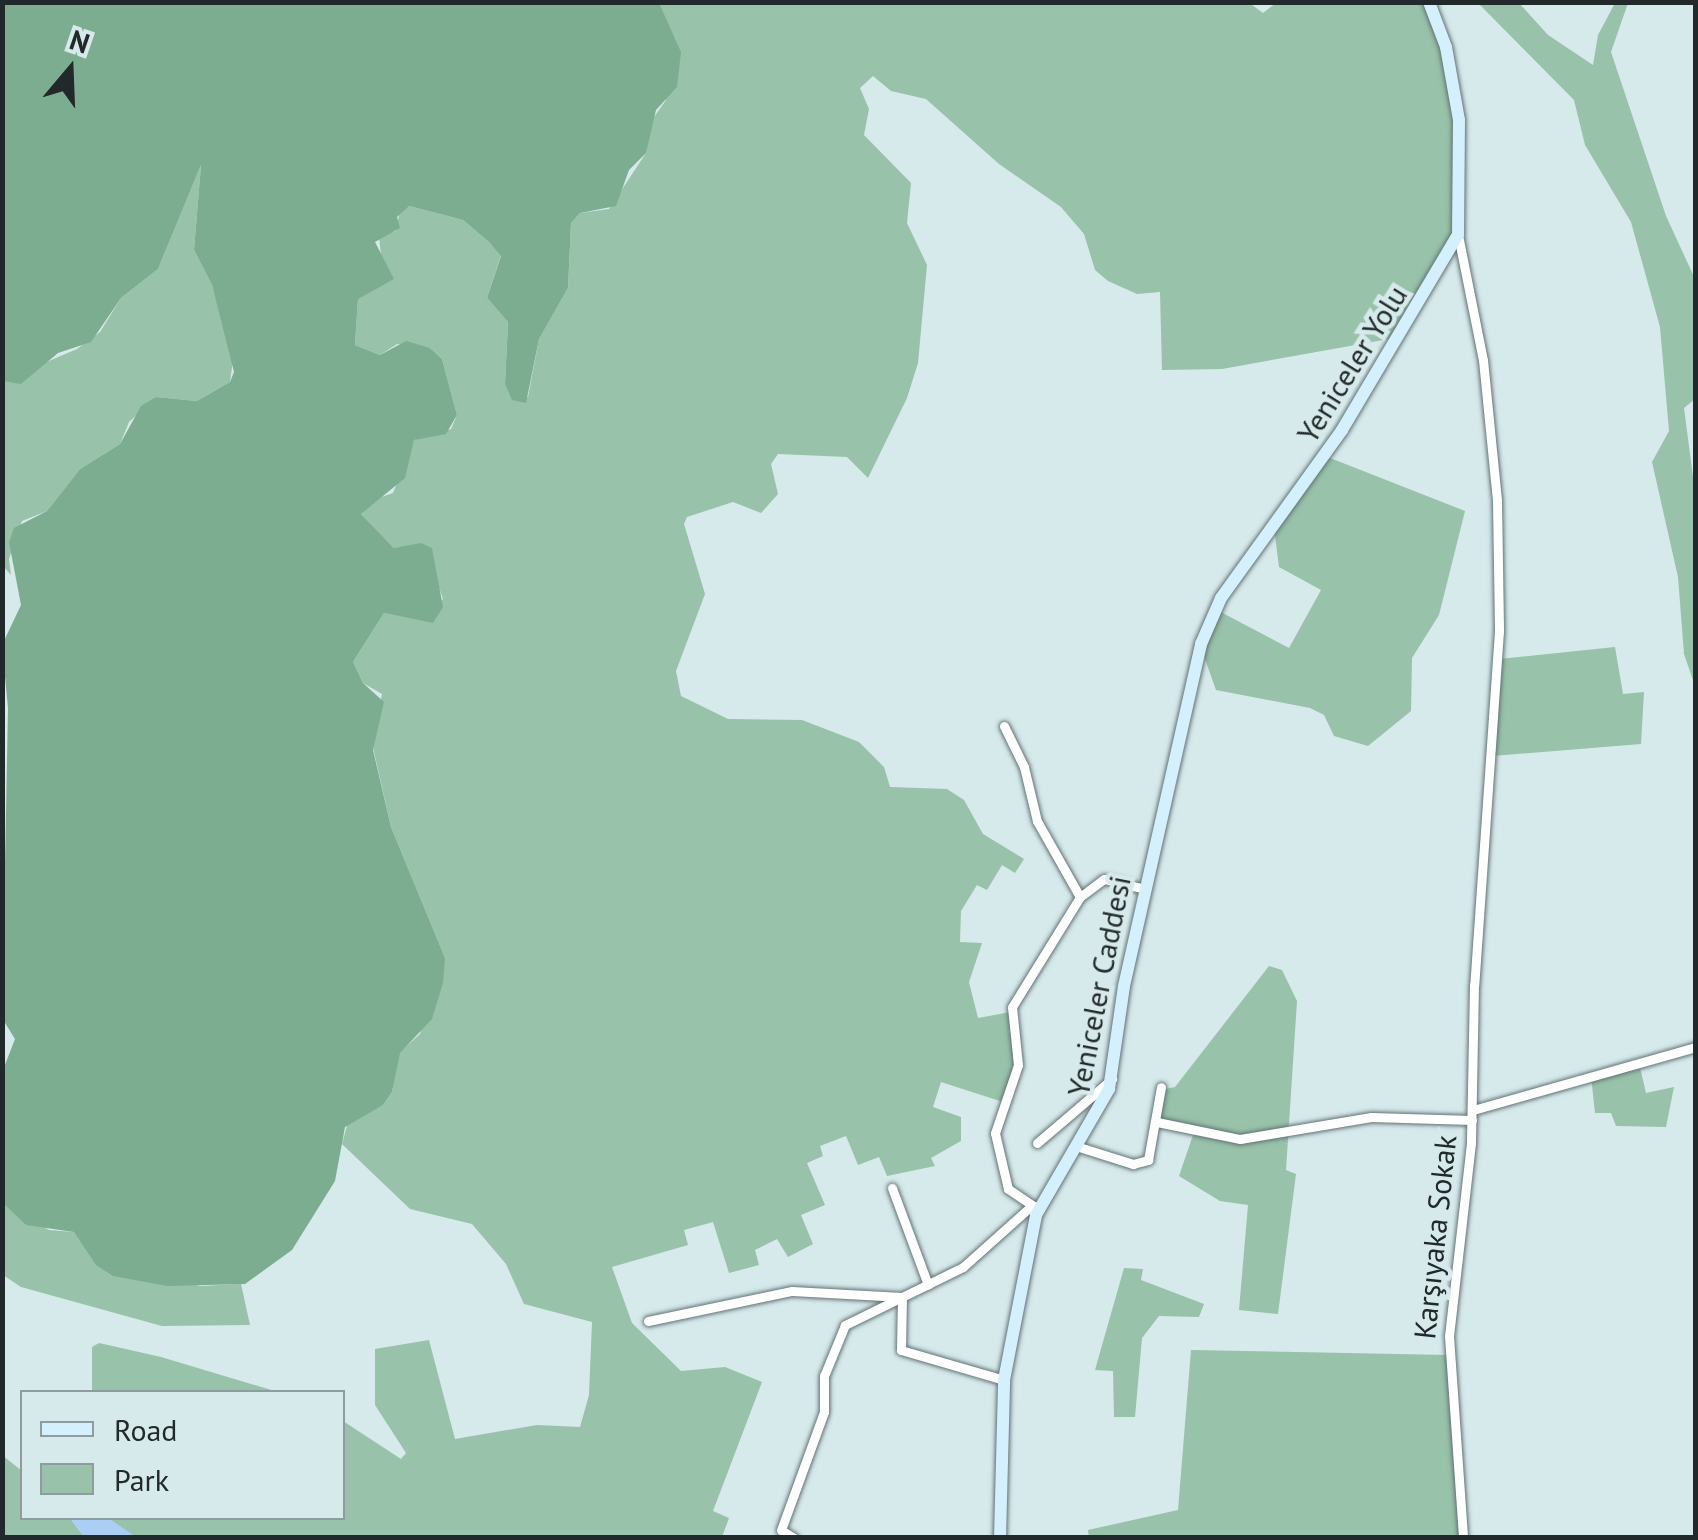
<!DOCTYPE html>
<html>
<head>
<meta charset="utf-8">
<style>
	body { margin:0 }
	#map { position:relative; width:1698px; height:1540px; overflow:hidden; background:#d6e9eb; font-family:"PT Sans",sans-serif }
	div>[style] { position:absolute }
	.green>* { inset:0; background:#98c2a9 }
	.forest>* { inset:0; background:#7dad90 }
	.water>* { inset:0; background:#abcef5 }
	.roads { filter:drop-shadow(0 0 2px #637375) drop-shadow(0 0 2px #637375) }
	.street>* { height:9px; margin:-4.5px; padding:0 4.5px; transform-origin:4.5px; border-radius:4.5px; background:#fff }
	.secondary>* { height:12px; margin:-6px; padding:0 6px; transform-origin:6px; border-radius:6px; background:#d4f0fc }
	span { translate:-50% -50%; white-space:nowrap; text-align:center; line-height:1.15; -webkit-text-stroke:9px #d6e9eb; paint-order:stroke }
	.street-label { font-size:30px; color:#22292a }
	.frame { position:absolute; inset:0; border:5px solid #22292a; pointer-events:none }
	.legend { position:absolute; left:20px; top:1390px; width:325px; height:130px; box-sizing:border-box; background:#d6e9eb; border:2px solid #8e9c9e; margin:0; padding:12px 18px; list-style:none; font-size:30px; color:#22292a }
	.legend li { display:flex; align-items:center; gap:20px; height:50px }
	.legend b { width:50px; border:2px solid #8e9c9e }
	.north { position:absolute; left:20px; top:20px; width:100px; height:100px; -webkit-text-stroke:8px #d6e9eb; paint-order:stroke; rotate:19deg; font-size:28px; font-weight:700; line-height:40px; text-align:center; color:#22292a }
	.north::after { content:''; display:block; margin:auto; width:35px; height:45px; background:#22292a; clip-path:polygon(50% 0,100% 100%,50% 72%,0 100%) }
</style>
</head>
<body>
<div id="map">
	<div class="green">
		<div style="clip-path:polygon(1248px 2px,1263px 13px,1276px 3px,1429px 3px,1446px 47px,1462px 216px,1400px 337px,1222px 369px,1162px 370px,1160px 292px,1137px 294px,1108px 281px,1095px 270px,1084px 234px,1061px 207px,999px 164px,926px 99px,891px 91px,873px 76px,860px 88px,869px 109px,864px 135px,911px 183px,907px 223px,927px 265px,918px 363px,907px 398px,868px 478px,847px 457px,778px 454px,771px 464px,778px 494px,761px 513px,733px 502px,687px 517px,684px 524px,705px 594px,676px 671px,681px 696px,728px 719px,802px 720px,859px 742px,884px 767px,890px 787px,947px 789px,964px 800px,983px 834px,1024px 859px,1015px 873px,1002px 865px,987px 890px,977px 885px,961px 911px,960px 942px,982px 943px,969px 982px,978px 1018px,1011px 1012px,1018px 1065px,1003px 1102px,941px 1082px,933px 1107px,961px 1117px,961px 1141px,931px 1158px,935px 1166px,887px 1176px,879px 1157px,858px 1165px,846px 1136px,820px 1146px,823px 1156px,807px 1163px,825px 1205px,801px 1215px,813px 1244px,788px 1257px,777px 1239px,755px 1250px,759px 1265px,729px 1273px,713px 1222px,684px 1230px,688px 1245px,612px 1267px,632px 1323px,681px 1371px,725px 1367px,762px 1382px,713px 1511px,729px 1518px,722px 1537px,136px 1538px,108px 1518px,342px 1518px,343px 1421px,401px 1459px,406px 1453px,375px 1405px,375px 1349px,429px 1340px,455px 1439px,537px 1425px,580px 1427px,589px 1395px,592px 1322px,524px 1304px,506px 1264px,472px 1224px,410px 1209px,342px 1144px,348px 1122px,383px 1105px,392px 1092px,399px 1053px,420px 1034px,445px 958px,391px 827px,372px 743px,382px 694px,363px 683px,353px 662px,384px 613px,425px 621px,443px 599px,434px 573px,410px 547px,394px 548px,361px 514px,370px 501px,393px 493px,414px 440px,451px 429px,457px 415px,442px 359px,430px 348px,397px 344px,380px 355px,355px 345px,358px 298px,391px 274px,382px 266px,379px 236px,396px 231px,400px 210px,409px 206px,463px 220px,489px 242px,501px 255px,487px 298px,508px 322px,505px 384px,528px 397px,539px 339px,568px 288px,571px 223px,580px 213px,609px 209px,646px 153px,652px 120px,666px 100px,659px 3px)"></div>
		<div style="clip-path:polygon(1478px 3px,1519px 3px,1548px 35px,1593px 65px,1598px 35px,1615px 3px,1628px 3px,1611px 52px,1666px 216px,1695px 279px,1695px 399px,1684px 408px,1696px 500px,1695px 686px,1684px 654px,1678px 577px,1652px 462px,1669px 431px,1660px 327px,1631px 222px,1585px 145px,1574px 100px)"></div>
		<div style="clip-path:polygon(201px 165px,194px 250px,212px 285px,233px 360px,230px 382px,197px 401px,156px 397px,129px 422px,120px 444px,80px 469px,47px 511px,22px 521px,9px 559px,11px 575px,2px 565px,2px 381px,77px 349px,100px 332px,121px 298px,158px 269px)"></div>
		<div style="clip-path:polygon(1325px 456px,1465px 511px,1439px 615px,1412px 658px,1411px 711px,1368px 746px,1334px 736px,1324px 715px,1310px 708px,1216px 690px,1201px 648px,1215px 609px,1289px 648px,1321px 590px,1279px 567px,1274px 528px)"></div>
		<div style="clip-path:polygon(1615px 647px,1623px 694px,1644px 692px,1641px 744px,1492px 756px,1499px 659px)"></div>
		<div style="clip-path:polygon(1269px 966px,1282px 970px,1297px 1001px,1286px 1170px,1296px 1174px,1278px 1314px,1239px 1310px,1248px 1205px,1220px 1201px,1179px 1176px,1194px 1132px,1157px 1122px,1161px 1090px,1175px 1087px)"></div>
		<div style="clip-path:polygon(1639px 1063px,1646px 1093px,1674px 1087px,1666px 1127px,1616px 1126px,1611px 1113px,1595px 1113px,1591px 1076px)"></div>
		<div style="clip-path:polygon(2px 1203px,49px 1230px,74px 1232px,89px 1253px,200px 1286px,241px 1284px,250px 1325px,162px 1326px,21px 1287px,3px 1275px)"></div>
		<div style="clip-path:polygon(1124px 1268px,1143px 1269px,1141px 1280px,1204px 1304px,1199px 1317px,1159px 1316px,1142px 1338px,1135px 1417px,1114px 1417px,1113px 1371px,1095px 1370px)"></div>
		<div style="clip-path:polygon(99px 1343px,161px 1357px,278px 1392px,92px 1392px,92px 1347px)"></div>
		<div style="clip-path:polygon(1191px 1350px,1449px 1355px,1463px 1537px,1089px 1538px,1088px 1530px,1178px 1510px)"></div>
		<div style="clip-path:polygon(2px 1455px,22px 1471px,22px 1518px,70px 1518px,84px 1537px,3px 1537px)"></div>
	</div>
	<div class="forest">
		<div style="clip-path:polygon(3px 2px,659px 3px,681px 52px,677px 87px,656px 110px,646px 153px,629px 170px,616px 206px,580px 213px,571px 223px,568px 288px,539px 339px,526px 403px,512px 400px,505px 384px,508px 322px,487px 298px,501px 256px,489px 242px,463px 220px,409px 206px,397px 217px,400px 228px,375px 242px,394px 279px,358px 299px,355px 345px,380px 355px,406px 341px,430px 348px,442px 359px,457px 415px,446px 434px,414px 440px,405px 478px,361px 514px,394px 548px,421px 543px,432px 548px,443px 607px,433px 623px,384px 613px,353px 662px,363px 683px,384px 702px,373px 750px,391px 827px,445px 958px,443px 983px,432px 1019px,400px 1053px,392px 1092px,383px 1105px,345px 1127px,335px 1181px,292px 1250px,245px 1284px,167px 1286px,113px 1276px,96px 1265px,74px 1232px,26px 1225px,3px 1203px,3px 1070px,15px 1039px,2px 1018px,8px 708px,2px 645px,21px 605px,9px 542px,14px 528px,47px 511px,80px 469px,120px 444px,141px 406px,156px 397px,197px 401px,230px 382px,234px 372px,212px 285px,194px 250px,201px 165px,158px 269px,121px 298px,91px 342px,58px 353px,21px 384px,3px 381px)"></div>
	</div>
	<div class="water">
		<div style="clip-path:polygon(70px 1518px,108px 1518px,136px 1537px,84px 1537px)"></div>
	</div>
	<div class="roads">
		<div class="street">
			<div style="left:1458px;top:235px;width:127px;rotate:78.7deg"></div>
			<div style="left:1483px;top:360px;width:142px;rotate:84.3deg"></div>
			<div style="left:1497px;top:501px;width:130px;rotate:89.1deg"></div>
			<div style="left:1499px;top:631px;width:355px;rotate:94deg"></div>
			<div style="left:1474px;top:985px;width:158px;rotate:91.1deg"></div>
			<div style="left:1471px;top:1143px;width:194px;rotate:96.5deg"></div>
			<div style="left:1449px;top:1336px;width:202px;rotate:86deg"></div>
			<div style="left:1004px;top:726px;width:46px;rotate:64deg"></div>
			<div style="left:1024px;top:767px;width:56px;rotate:76.5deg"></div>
			<div style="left:1037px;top:821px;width:87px;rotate:60.5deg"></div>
			<div style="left:1080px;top:897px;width:30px;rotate:-37deg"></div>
			<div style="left:1104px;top:879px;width:42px;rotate:13.7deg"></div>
			<div style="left:1473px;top:1110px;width:232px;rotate:-15.8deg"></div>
			<div style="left:1157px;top:1122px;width:85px;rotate:11.6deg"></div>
			<div style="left:1240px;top:1139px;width:133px;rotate:-9.5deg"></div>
			<div style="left:1371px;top:1117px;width:101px;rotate:1.7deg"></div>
			<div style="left:1037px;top:1143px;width:99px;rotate:-40.5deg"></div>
			<div style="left:1079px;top:1147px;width:57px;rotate:17.5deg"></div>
			<div style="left:1133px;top:1164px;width:16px;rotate:-15deg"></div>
			<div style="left:1148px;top:1160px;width:74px;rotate:-79.9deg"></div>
			<div style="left:892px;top:1188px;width:103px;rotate:69.6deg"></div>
			<div style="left:1032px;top:1205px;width:29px;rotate:-146deg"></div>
			<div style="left:1008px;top:1189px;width:57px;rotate:-103.1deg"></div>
			<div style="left:995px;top:1133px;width:72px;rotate:-71.3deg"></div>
			<div style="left:1018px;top:1065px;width:58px;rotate:-95.9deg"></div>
			<div style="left:1012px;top:1007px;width:129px;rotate:-58.3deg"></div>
			<div style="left:648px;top:1321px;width:147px;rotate:-11.8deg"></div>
			<div style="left:792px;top:1291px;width:110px;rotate:3.1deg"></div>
			<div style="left:902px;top:1297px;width:53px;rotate:91.1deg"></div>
			<div style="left:901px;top:1350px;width:107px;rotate:16.2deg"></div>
			<div style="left:794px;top:1538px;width:15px;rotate:-148deg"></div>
			<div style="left:781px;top:1530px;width:126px;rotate:-70deg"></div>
			<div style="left:824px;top:1412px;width:36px;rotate:-90deg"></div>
			<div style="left:824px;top:1376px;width:55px;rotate:-67.6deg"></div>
			<div style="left:845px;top:1325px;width:131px;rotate:-26.2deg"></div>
			<div style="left:963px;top:1267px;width:90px;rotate:-41.8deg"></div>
			<div style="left:1030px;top:1207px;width:10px;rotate:-6deg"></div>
		</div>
		<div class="secondary">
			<div style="left:1000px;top:1538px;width:158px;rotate:-88.5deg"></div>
			<div style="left:1004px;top:1380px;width:168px;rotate:-79deg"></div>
			<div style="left:1036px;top:1215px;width:146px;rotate:-59.9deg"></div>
			<div style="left:1109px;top:1089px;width:104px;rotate:-81.7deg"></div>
			<div style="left:1124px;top:986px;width:351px;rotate:-77.3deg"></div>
			<div style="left:1201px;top:644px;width:50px;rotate:-66.5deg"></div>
			<div style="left:1221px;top:598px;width:207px;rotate:-54.2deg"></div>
			<div style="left:1342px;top:430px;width:227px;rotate:-59.3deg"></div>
			<div style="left:1458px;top:235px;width:115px;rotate:-89.5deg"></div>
			<div style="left:1459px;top:120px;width:74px;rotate:-100.1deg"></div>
			<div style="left:1446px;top:47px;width:48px;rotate:-110.7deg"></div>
		</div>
	</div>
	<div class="street-label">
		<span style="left:1352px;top:364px;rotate:-58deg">Yeniceler Yolu</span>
		<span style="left:1099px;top:986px;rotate:-79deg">Yeniceler Caddesi</span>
		<span style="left:1435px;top:1237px;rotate:-84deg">Karşıyaka Sokak</span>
	</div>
	<div class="frame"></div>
	<ul class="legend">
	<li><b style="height:12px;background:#d4f0fc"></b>Road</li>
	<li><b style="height:28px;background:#98c2a9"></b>Park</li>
	</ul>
	<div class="north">N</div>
</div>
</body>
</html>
